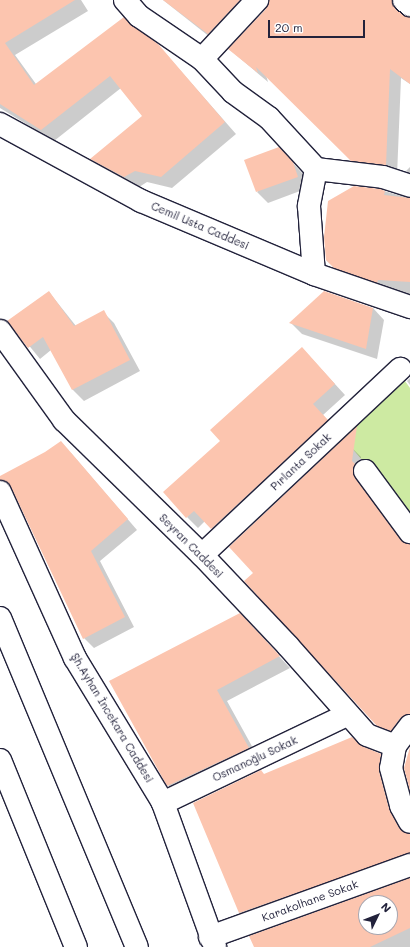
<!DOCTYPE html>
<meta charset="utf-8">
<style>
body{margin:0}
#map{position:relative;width:410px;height:947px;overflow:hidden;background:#fff;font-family:Mali,sans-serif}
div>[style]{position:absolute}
.green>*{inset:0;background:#cdeaa2}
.shadow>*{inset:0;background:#0003}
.building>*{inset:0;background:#fcc5af}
.roads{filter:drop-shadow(1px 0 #22223b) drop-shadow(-1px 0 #22223b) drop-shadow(0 1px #22223b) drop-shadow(0 -1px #22223b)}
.minor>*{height:22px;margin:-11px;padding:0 11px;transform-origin:11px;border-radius:11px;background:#fff}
span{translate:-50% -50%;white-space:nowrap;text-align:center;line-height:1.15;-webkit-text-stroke:3px #fff;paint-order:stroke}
.street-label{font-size:11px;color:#22223b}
.north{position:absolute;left:358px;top:895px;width:40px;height:40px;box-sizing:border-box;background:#fff;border:1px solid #a7a7b1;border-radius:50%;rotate:47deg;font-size:11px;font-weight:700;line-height:16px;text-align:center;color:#22223b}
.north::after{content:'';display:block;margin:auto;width:14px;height:18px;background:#22223b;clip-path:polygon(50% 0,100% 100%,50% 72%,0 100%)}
.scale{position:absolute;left:268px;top:20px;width:97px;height:18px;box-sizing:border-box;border:2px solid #22223b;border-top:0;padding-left:5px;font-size:12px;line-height:14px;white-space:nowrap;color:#22223b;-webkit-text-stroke:3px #fff;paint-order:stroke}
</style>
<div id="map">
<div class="green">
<i style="clip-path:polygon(405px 381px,410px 388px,410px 516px,339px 433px)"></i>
</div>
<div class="shadow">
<i style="clip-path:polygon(0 0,81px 0,88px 11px,15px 55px,36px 84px,158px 45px,236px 134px,172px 188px,147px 182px,136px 189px,103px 170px,92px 159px,143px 116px,121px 88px,54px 141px,0 108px)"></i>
<i style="clip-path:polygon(163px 0,263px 0,220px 45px)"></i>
<i style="clip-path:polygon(269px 0,410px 0,403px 9px,405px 17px,410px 18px,410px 84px,401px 78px,397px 176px,364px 172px,266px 75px,268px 82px,229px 49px,267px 9px)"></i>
<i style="clip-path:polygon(290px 160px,303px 174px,308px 188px,268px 203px,257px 192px)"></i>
<i style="clip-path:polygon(410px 167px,410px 175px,406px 171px)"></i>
<i style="clip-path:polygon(380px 190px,410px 198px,410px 295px,392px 294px,341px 274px,326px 260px)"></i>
<i style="clip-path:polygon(49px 292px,76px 326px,103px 312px,114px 323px,140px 371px,84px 401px,73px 390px,51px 350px,40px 359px,9px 321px)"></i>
<i style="clip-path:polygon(373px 308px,384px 320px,377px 359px,302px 334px,291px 323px)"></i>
<i style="clip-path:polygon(302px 348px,345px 395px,323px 415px,338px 432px,223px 539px,205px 521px,198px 528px,187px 517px,221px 441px)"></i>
<i style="clip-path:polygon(410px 378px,410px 385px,407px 381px)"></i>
<i style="clip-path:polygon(344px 440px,361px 457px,359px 468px,367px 492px,406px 545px,410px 545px,410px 733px,391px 737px,255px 573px)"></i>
<i style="clip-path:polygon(71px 453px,137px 530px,100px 561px,134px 627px,94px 648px,84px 638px,14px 491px,0 478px)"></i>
<i style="clip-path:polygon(251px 626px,290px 668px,227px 701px,259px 759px,179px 796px,168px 785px,110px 681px)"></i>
<i style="clip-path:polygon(362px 747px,380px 755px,392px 767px,391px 784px,407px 834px,410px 835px,410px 868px,252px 925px,240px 913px,194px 803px,265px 775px)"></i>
<i style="clip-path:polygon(evenodd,410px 879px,410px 947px,255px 947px,410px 879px,366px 903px,390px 903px,390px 927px,366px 927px,366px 903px)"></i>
</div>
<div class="building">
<i style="clip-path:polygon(0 0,75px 0,5px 43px,34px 85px,124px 17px,159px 45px,225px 122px,161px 177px,135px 171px,124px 177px,90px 159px,142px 116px,110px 76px,41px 130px,0 104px)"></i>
<i style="clip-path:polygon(163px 0,240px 0,208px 34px)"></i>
<i style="clip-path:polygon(269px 0,392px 0,396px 10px,410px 17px,410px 84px,390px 69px,386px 165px,351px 161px,256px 67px,258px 73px,228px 49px,266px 9px)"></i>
<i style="clip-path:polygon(279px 147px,293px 162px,298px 177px,256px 192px,244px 160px)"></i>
<i style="clip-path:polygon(354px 186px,380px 189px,385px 191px,384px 195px,410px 198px,410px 282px,378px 280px,377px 283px,334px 268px,326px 260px,324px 237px,328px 201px)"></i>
<i style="clip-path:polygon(49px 291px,74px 326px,104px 310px,130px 360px,72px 390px,43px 337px,28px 348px,7px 321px)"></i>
<i style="clip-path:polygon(324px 291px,373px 308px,366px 349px,289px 323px)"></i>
<i style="clip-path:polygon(302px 347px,335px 384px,313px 404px,328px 420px,211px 529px,194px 511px,186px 518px,163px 492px,220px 441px,210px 430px)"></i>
<i style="clip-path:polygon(357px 426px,352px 461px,355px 464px,353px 472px,355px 478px,400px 539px,410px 544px,410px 714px,400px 718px,391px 731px,377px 726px,244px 581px,253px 573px,229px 547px)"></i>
<i style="clip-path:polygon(61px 441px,128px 519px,91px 551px,125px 617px,83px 639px,11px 487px,7px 482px,0 480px,0 476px,45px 452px)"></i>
<i style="clip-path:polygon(240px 613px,280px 656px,217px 690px,249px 748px,167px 786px,109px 681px)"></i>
<i style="clip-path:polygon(352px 737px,362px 746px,381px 754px,379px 771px,389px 809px,399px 828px,410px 834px,410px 853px,239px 913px,193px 803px,261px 770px,264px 774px)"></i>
<i style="clip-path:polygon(410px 747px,410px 791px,404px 768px)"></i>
<i style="clip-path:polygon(evenodd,410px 878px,410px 928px,370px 947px,254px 947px,249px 936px,410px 878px,366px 903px,390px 903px,390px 927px,366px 927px,366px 903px)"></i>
</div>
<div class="roads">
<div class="minor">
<i style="left:125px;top:0;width:21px;rotate:49deg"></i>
<i style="left:139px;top:16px;width:76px;rotate:34.3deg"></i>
<i style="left:202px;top:59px;width:45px;rotate:46.8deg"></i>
<i style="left:233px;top:92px;width:44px;rotate:35.8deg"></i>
<i style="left:269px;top:118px;width:69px;rotate:47.3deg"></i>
<i style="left:316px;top:169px;width:38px;rotate:101deg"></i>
<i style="left:309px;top:206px;width:68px;rotate:85.8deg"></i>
<i style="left:404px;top:0;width:8px;rotate:40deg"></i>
<i style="left:202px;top:59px;width:81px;rotate:-47deg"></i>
<i style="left:0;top:124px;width:161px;rotate:28.6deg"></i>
<i style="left:141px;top:201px;width:188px;rotate:22.9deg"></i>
<i style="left:314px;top:274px;width:102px;rotate:19deg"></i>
<i style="left:316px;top:169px;width:67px;rotate:6.8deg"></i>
<i style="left:383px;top:177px;width:28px;rotate:18deg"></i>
<i style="left:0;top:331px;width:110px;rotate:54.3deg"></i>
<i style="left:64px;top:420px;width:193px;rotate:44.4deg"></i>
<i style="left:202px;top:555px;width:125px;rotate:46.6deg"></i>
<i style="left:288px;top:646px;width:119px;rotate:48.4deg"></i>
<i style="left:367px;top:735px;width:30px;rotate:21deg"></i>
<i style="left:365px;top:471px;width:76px;rotate:53.6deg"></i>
<i style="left:0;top:492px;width:182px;rotate:65.7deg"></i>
<i style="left:75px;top:658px;width:170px;rotate:58.7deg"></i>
<i style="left:163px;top:803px;width:153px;rotate:70.1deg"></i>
<i style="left:202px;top:555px;width:272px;rotate:-43.2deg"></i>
<i style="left:0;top:618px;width:356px;rotate:67.4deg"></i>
<i style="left:410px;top:726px;width:25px;rotate:127deg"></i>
<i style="left:395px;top:746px;width:22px;rotate:100deg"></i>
<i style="left:391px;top:768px;width:39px;rotate:75deg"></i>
<i style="left:401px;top:806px;width:18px;rotate:61deg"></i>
<i style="left:0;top:760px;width:202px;rotate:67.9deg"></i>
<i style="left:163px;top:803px;width:204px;rotate:-25.6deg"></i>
<i style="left:210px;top:937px;width:213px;rotate:-19.8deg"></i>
</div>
</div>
<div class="street-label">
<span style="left:200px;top:226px;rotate:23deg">Cemil Usta Caddesi</span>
<span style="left:301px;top:462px;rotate:-43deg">Pırlanta Sokak</span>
<span style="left:191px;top:546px;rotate:45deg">Seyran Caddesi</span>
<span style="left:112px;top:718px;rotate:59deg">Şh.Ayhan İncekara Caddesi</span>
<span style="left:255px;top:759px;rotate:-25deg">Osmanoğlu Sokak</span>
<span style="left:310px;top:901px;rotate:-20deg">Karakolhane Sokak</span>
</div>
<div class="north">N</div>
<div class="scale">20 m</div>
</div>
